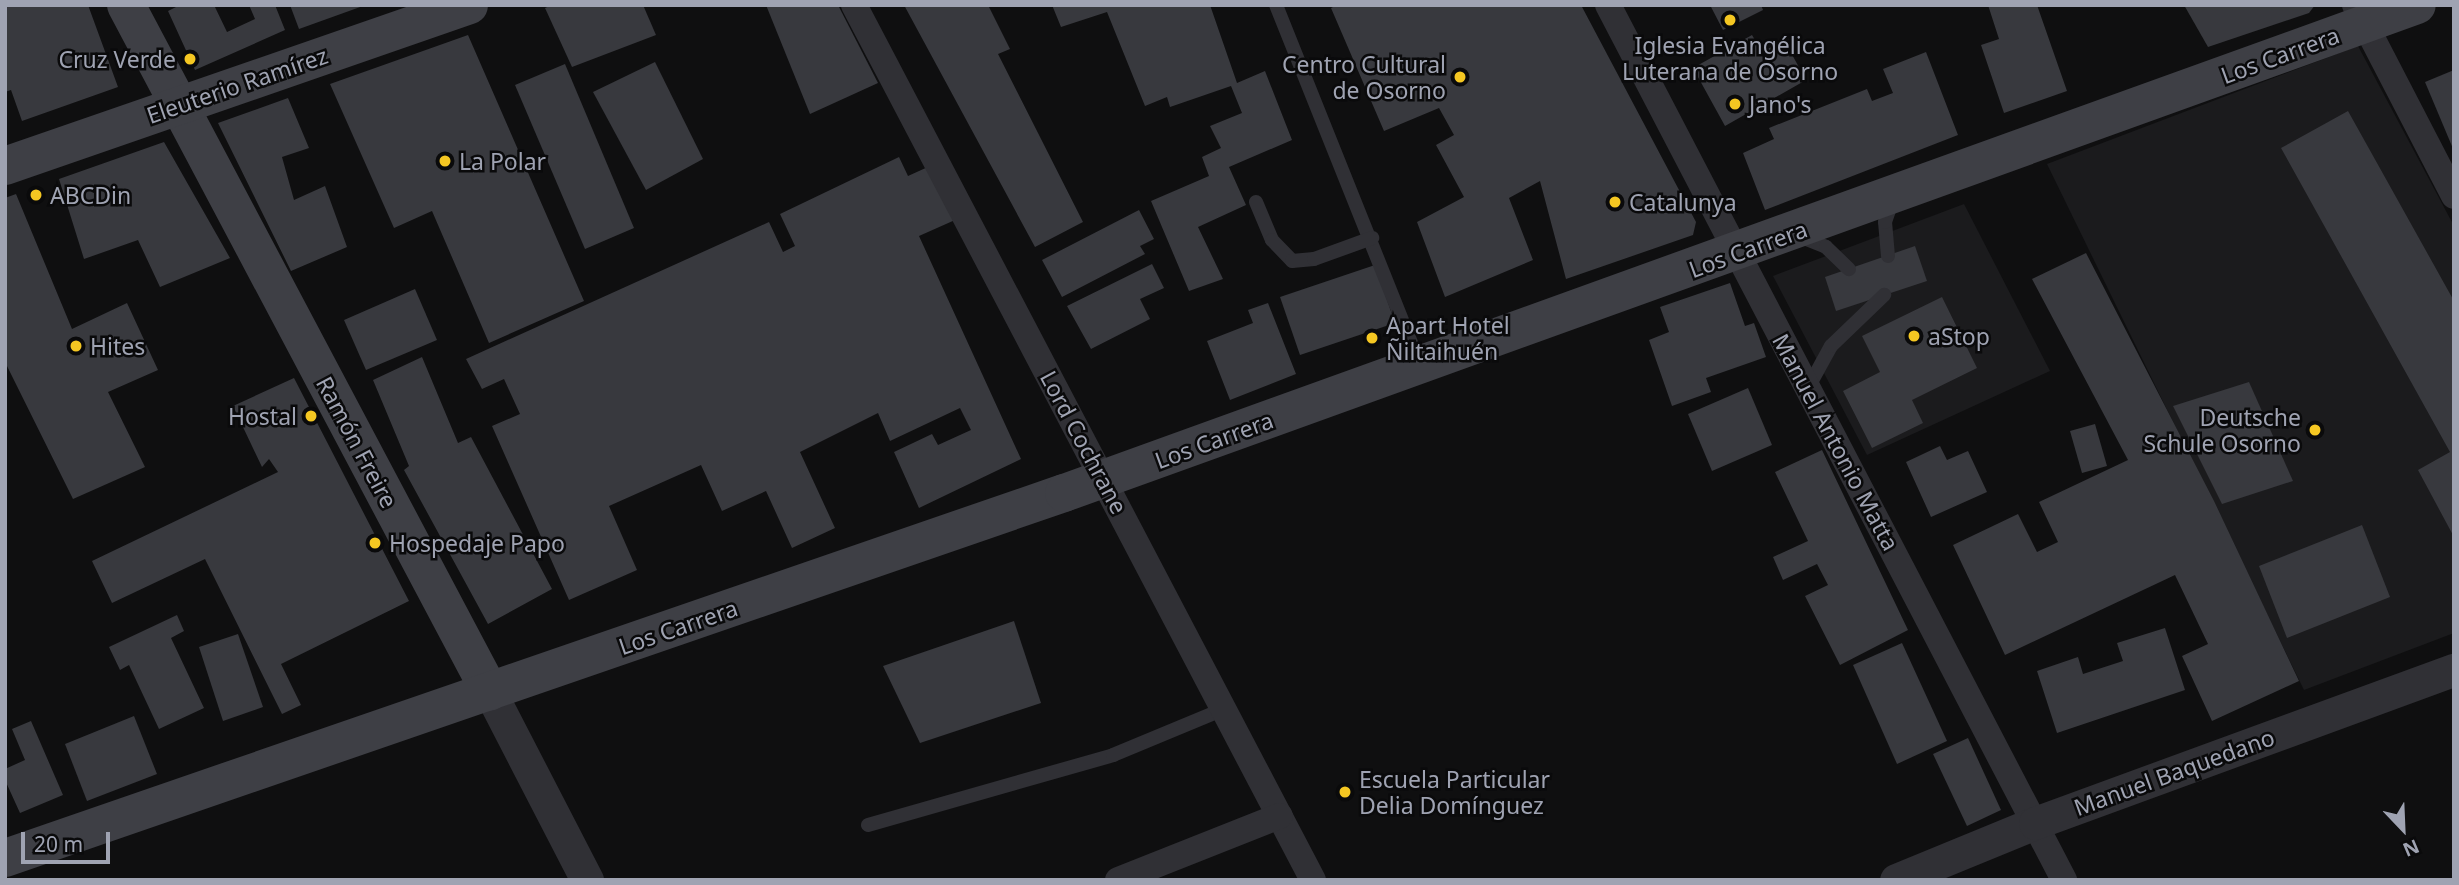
<!DOCTYPE html>
<meta charset="utf-8">
<style>
body{margin:0}
#map{position:relative;width:2459px;height:885px;overflow:hidden;background:#0f0f10;font-family:"Noto Sans",sans-serif}
div>[style]{position:absolute}
.built>*{inset:0;background:#1b1b1d}
.building>*{inset:0;background:#38393e}
.service>*{height:14px;margin:-7px;padding:0 7px;transform-origin:7px;border-radius:7px;background:#303035}
.minor>*{height:26px;margin:-13px;padding:0 13px;transform-origin:13px;border-radius:13px;background:#303035}
.tertiary>*{height:33px;margin:-16.5px;padding:0 16.5px;transform-origin:16.5px;border-radius:16.5px;background:#303035}
.secondary>*{height:38px;margin:-19px;padding:0 19px;transform-origin:19px;border-radius:19px;background:#3e3f45}
.dots>*{width:19px;height:19px;translate:-50% -50%;box-sizing:border-box;border:4px solid #0a0a0b;border-radius:50%}
span{translate:-50% -50%;white-space:nowrap;text-align:center;line-height:1.15;-webkit-text-stroke:5px #0a0a0b;paint-order:stroke}
.poi-label{font-size:23px;color:#9fa3b2}
.right{translate:-100% -50%;text-align:right}
.left{translate:0 -50%;text-align:left}
.street-label{font-size:23px;color:#9fa3b2}
.frame{position:absolute;inset:0;border:7px solid #9fa3b2;pointer-events:none}
.north{position:absolute;left:2368px;top:794px;width:70px;height:70px;-webkit-text-stroke:5px #0a0a0b;paint-order:stroke;rotate:157deg;font-size:19px;font-weight:700;line-height:28px;text-align:center;color:#9fa3b2}
.north::after{content:'';display:block;margin:auto;width:24px;height:32px;background:#9fa3b2;clip-path:polygon(50% 0,100% 100%,50% 72%,0 100%)}
.scale{position:absolute;left:21px;top:832px;width:89px;height:32px;box-sizing:border-box;border:4px solid #9fa3b2;border-top:0;padding-left:9px;font-size:21px;line-height:24px;white-space:nowrap;color:#9fa3b2;-webkit-text-stroke:5px #0a0a0b;paint-order:stroke}
</style>
<div id="map">
<div class="built">
<i style="clip-path:polygon(2358px 46px,2454px 226px,2454px 633px,2304px 690px,2047px 164px)"></i>
<i style="clip-path:polygon(1964px 204px,2050px 371px,1867px 455px,1773px 276px)"></i>
</div>
<div class="building">
<i style="clip-path:polygon(5px 5px,88px 5px,118px 87px,22px 121px,11px 90px,5px 92px)"></i>
<i style="clip-path:polygon(180px 5px,214px 5px,227px 32px,255px 19px,249px 5px,275px 5px,285px 30px,195px 70px,168px 11px)"></i>
<i style="clip-path:polygon(290px 5px,363px 5px,363px 6px,299px 29px)"></i>
<i style="clip-path:polygon(552px 5px,643px 5px,656px 35px,572px 67px,545px 8px)"></i>
<i style="clip-path:polygon(766px 5px,838px 5px,878px 83px,810px 114px)"></i>
<i style="clip-path:polygon(904px 5px,988px 5px,1010px 49px,998px 54px,1083px 222px,1035px 247px)"></i>
<i style="clip-path:polygon(1052px 5px,1210px 5px,1237px 83px,1265px 71px,1292px 140px,1229px 167px,1246px 205px,1198px 227px,1223px 279px,1189px 291px,1151px 201px,1209px 176px,1202px 157px,1221px 148px,1210px 126px,1242px 113px,1231px 86px,1170px 107px,1167px 97px,1145px 106px,1107px 12px,1061px 27px)"></i>
<i style="clip-path:polygon(1337px 5px,1581px 5px,1696px 222px,1693px 235px,1566px 279px,1540px 181px,1509px 198px,1533px 260px,1445px 297px,1417px 222px,1464px 197px,1436px 145px,1454px 135px,1439px 108px,1384px 131px,1331px 8px)"></i>
<i style="clip-path:polygon(1710px 5px,1761px 5px,1763px 10px,1723px 30px)"></i>
<i style="clip-path:polygon(1988px 5px,2037px 5px,2067px 91px,2004px 113px,1981px 45px,1999px 39px)"></i>
<i style="clip-path:polygon(2184px 5px,2315px 5px,2309px 13px,2208px 47px)"></i>
<i style="clip-path:polygon(468px 35px,584px 301px,489px 343px,432px 211px,394px 228px,330px 84px)"></i>
<i style="clip-path:polygon(1752px 35px,1762px 52px,1784px 40px,1806px 80px,1725px 126px,1693px 68px)"></i>
<i style="clip-path:polygon(1926px 52px,1958px 135px,1765px 210px,1743px 153px,1774px 139px,1769px 128px,1867px 89px,1872px 101px,1893px 93px,1883px 69px)"></i>
<i style="clip-path:polygon(655px 62px,703px 159px,646px 190px,593px 92px)"></i>
<i style="clip-path:polygon(565px 64px,634px 228px,585px 249px,515px 85px)"></i>
<i style="clip-path:polygon(2454px 70px,2454px 151px,2425px 82px)"></i>
<i style="clip-path:polygon(288px 98px,309px 148px,282px 157px,294px 200px,325px 186px,347px 247px,291px 271px,218px 123px)"></i>
<i style="clip-path:polygon(2348px 111px,2454px 301px,2454px 537px,2418px 470px,2450px 452px,2281px 148px)"></i>
<i style="clip-path:polygon(164px 142px,230px 258px,160px 287px,138px 240px,84px 259px,59px 179px)"></i>
<i style="clip-path:polygon(899px 157px,908px 176px,930px 166px,955px 220px,919px 236px,1021px 459px,919px 508px,894px 452px,932px 434px,938px 445px,971px 430px,960px 408px,890px 441px,878px 413px,800px 452px,835px 528px,792px 548px,766px 491px,722px 511px,701px 465px,609px 506px,637px 570px,569px 600px,492px 426px,520px 414px,504px 379px,482px 389px,466px 359px,769px 222px,783px 252px,795px 246px,780px 214px)"></i>
<i style="clip-path:polygon(16px 194px,72px 329px,127px 303px,158px 370px,108px 392px,145px 467px,73px 499px,5px 362px,5px 198px)"></i>
<i style="clip-path:polygon(1139px 210px,1154px 239px,1140px 246px,1145px 254px,1062px 297px,1042px 260px)"></i>
<i style="clip-path:polygon(1915px 246px,1927px 281px,1836px 311px,1825px 277px)"></i>
<i style="clip-path:polygon(2086px 253px,2214px 501px,2299px 681px,2212px 721px,2182px 656px,2208px 644px,2175px 575px,2005px 655px,1953px 545px,2018px 514px,2037px 552px,2058px 542px,2039px 502px,2128px 460px,2032px 279px)"></i>
<i style="clip-path:polygon(1152px 264px,1164px 288px,1140px 299px,1150px 319px,1091px 349px,1067px 306px)"></i>
<i style="clip-path:polygon(1375px 265px,1395px 323px,1300px 355px,1280px 297px)"></i>
<i style="clip-path:polygon(1730px 283px,1745px 326px,1754px 323px,1766px 357px,1706px 378px,1711px 392px,1672px 406px,1649px 340px,1669px 332px,1660px 307px)"></i>
<i style="clip-path:polygon(415px 289px,437px 340px,366px 370px,344px 320px)"></i>
<i style="clip-path:polygon(1942px 297px,1977px 368px,1912px 400px,1923px 423px,1872px 448px,1843px 391px,1880px 372px,1862px 336px)"></i>
<i style="clip-path:polygon(1268px 303px,1296px 374px,1230px 400px,1207px 341px,1253px 323px,1248px 310px)"></i>
<i style="clip-path:polygon(422px 357px,458px 443px,471px 437px,552px 589px,488px 624px,404px 470px,409px 466px,373px 380px)"></i>
<i style="clip-path:polygon(294px 378px,409px 601px,281px 664px,301px 705px,282px 714px,205px 559px,112px 603px,92px 561px,278px 472px,269px 459px,262px 467px,233px 406px)"></i>
<i style="clip-path:polygon(2249px 382px,2293px 481px,2222px 504px,2173px 406px)"></i>
<i style="clip-path:polygon(1748px 388px,1772px 445px,1712px 471px,1688px 414px)"></i>
<i style="clip-path:polygon(2095px 424px,2107px 466px,2082px 473px,2070px 431px)"></i>
<i style="clip-path:polygon(1940px 446px,1947px 460px,1968px 451px,1987px 492px,1931px 517px,1906px 462px)"></i>
<i style="clip-path:polygon(1822px 450px,1908px 630px,1840px 665px,1805px 596px,1828px 585px,1817px 564px,1783px 580px,1773px 557px,1808px 541px,1775px 472px)"></i>
<i style="clip-path:polygon(2362px 525px,2390px 597px,2287px 638px,2259px 566px)"></i>
<i style="clip-path:polygon(177px 615px,184px 631px,171px 638px,204px 708px,159px 729px,129px 665px,120px 670px,109px 647px)"></i>
<i style="clip-path:polygon(1014px 621px,1041px 703px,920px 743px,883px 666px)"></i>
<i style="clip-path:polygon(2165px 628px,2185px 690px,2057px 733px,2037px 671px,2078px 657px,2083px 674px,2123px 661px,2117px 643px)"></i>
<i style="clip-path:polygon(238px 634px,263px 707px,223px 721px,199px 647px)"></i>
<i style="clip-path:polygon(1902px 643px,1947px 741px,1897px 764px,1853px 665px)"></i>
<i style="clip-path:polygon(134px 716px,157px 774px,87px 801px,65px 744px)"></i>
<i style="clip-path:polygon(31px 721px,63px 795px,20px 813px,5px 780px,5px 769px,25px 760px,12px 729px)"></i>
<i style="clip-path:polygon(1968px 738px,2001px 810px,1967px 826px,1933px 754px)"></i>
</div>
<div class="service">
<i style="left:1276px;top:5px;width:388px;rotate:68.2deg"></i>
<i style="left:1256px;top:202px;width:41px;rotate:67.2deg"></i>
<i style="left:1272px;top:240px;width:29px;rotate:46deg"></i>
<i style="left:1292px;top:261px;width:22px;rotate:-5deg"></i>
<i style="left:1314px;top:259px;width:62px;rotate:-19.9deg"></i>
<i style="left:1799px;top:236px;width:29px;rotate:22deg"></i>
<i style="left:1826px;top:247px;width:32px;rotate:44deg"></i>
<i style="left:1888px;top:256px;width:34px;rotate:-95deg"></i>
<i style="left:1885px;top:222px;width:24px;rotate:-71deg"></i>
<i style="left:1808px;top:388px;width:48px;rotate:-61.3deg"></i>
<i style="left:1831px;top:346px;width:74px;rotate:-43.9deg"></i>
<i style="left:868px;top:825px;width:255px;rotate:-15.9deg"></i>
<i style="left:1113px;top:755px;width:120px;rotate:-22.5deg"></i>
</div>
<div class="minor">
<i style="left:854px;top:5px;width:988px;rotate:62.32deg"></i>
<i style="left:1608px;top:5px;width:987px;rotate:62.47deg"></i>
<i style="left:2355px;top:5px;width:215px;rotate:62.6deg"></i>
<i style="left:1118px;top:880px;width:174px;rotate:-21.6deg"></i>
</div>
<div class="tertiary">
<i style="left:490px;top:692px;width:212px;rotate:62.7deg"></i>
<i style="left:1896px;top:880px;width:150px;rotate:-22.3deg"></i>
<i style="left:2035px;top:823px;width:446px;rotate:-20.1deg"></i>
</div>
<div class="secondary">
<i style="left:126px;top:5px;width:777px;rotate:62.08deg"></i>
<i style="left:5px;top:166px;width:491px;rotate:-19.1deg"></i>
<i style="left:5px;top:858px;width:1120px;rotate:-19.02deg"></i>
<i style="left:1064px;top:493px;width:1438px;rotate:-19.83deg"></i>
</div>
<div class="dots">
<i style="left:1730px;top:20px;background:#f5c722"></i>
<i style="left:190px;top:59px;background:#f5c722"></i>
<i style="left:1460px;top:77px;background:#f5c722"></i>
<i style="left:1735px;top:104px;background:#f5c722"></i>
<i style="left:445px;top:161px;background:#f5c722"></i>
<i style="left:36px;top:195px;background:#f5c722"></i>
<i style="left:1615px;top:202px;background:#f5c722"></i>
<i style="left:1914px;top:336px;background:#f5c722"></i>
<i style="left:1372px;top:338px;background:#f5c722"></i>
<i style="left:76px;top:346px;background:#f5c722"></i>
<i style="left:311px;top:416px;background:#f5c722"></i>
<i style="left:2315px;top:430px;background:#f5c722"></i>
<i style="left:375px;top:543px;background:#f5c722"></i>
<i style="left:1345px;top:792px;background:#f5c722"></i>
</div>
<div class="poi-label">
<span style="left:1730px;top:58px">Iglesia Evangélica<br>Luterana de Osorno</span>
<span class="right" style="left:176px;top:59px">Cruz Verde</span>
<span class="right" style="left:1446px;top:77px">Centro Cultural<br>de Osorno</span>
<span class="left" style="left:1749px;top:104px">Jano's</span>
<span class="left" style="left:459px;top:161px">La Polar</span>
<span class="left" style="left:50px;top:195px">ABCDin</span>
<span class="left" style="left:1629px;top:202px">Catalunya</span>
<span class="left" style="left:1386px;top:338px">Apart Hotel<br>Ñiltaihuén</span>
<span class="left" style="left:1928px;top:336px">aStop</span>
<span class="left" style="left:90px;top:346px">Hites</span>
<span class="right" style="left:297px;top:416px">Hostal</span>
<span class="right" style="left:2301px;top:430px">Deutsche<br>Schule Osorno</span>
<span class="left" style="left:389px;top:543px">Hospedaje Papo</span>
<span class="left" style="left:1359px;top:792px">Escuela Particular<br>Delia Domínguez</span>
</div>
<div class="street-label">
<span style="left:2280px;top:55px;rotate:-20deg">Los Carrera</span>
<span style="left:237px;top:85px;rotate:-19deg">Eleuterio Ramírez</span>
<span style="left:1748px;top:249px;rotate:-20deg">Los Carrera</span>
<span style="left:1214px;top:440px;rotate:-20deg">Los Carrera</span>
<span style="left:357px;top:442px;rotate:62deg">Ramón Freire</span>
<span style="left:1084px;top:442px;rotate:62deg">Lord Cochrane</span>
<span style="left:1836px;top:442px;rotate:62deg">Manuel Antonio Matta</span>
<span style="left:678px;top:627px;rotate:-19deg">Los Carrera</span>
<span style="left:2174px;top:772px;rotate:-20deg">Manuel Baquedano</span>
</div>
<div class="frame"></div>
<div class="north">N</div>
<div class="scale">20 m</div>
</div>
